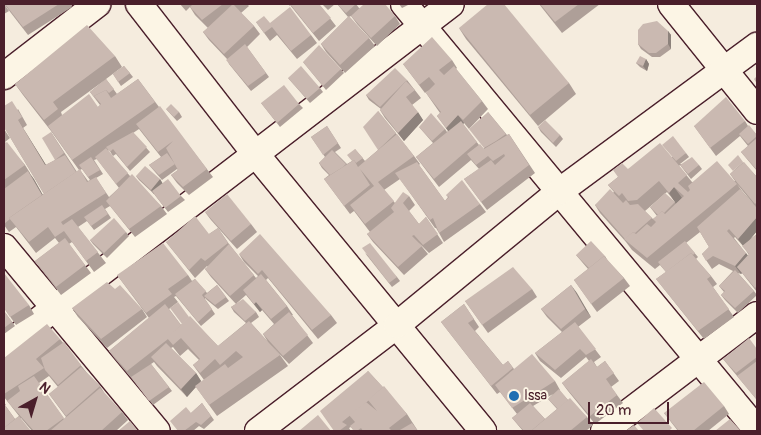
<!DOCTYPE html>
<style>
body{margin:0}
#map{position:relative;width:761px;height:435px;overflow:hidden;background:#f5ecde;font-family:Pangolin,sans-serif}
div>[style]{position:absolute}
.roads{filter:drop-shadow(1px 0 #4a1f2b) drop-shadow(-1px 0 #4a1f2b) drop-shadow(0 1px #4a1f2b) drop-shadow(0 -1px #4a1f2b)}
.minor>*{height:26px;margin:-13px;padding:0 13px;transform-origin:13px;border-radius:13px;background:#fcf5e5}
.wall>*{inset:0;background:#ae9f98}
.shaded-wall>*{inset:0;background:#8d827c}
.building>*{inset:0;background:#cab9b1}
.dots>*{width:14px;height:14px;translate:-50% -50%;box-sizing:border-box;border:2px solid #fcf5e5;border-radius:50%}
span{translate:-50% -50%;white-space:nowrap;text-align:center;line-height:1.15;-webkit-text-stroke:4px #fcf5e5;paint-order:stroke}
.poi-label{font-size:14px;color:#4a1f2b}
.left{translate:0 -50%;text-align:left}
.frame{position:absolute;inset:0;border:5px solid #4a1f2b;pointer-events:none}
.north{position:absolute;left:10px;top:375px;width:50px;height:50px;-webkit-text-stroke:4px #fcf5e5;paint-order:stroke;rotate:39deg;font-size:14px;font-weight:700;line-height:20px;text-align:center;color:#4a1f2b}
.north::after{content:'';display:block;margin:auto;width:18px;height:22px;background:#4a1f2b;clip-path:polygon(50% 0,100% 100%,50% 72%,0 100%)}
.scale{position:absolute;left:588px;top:402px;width:81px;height:22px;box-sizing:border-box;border:2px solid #4a1f2b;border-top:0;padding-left:6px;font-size:15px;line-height:18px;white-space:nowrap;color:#4a1f2b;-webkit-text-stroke:4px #fcf5e5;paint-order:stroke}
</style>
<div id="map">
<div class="roads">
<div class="minor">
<i style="left:139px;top:4px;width:187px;rotate:52.2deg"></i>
<i style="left:254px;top:152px;width:361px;rotate:50.6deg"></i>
<i style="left:404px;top:4px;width:553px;rotate:50.35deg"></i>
<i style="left:671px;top:4px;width:137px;rotate:51.2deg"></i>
<i style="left:4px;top:76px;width:118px;rotate:-37.7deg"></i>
<i style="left:4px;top:247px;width:239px;rotate:50.3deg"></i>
<i style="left:4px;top:347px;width:563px;rotate:-37.5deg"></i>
<i style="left:258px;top:431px;width:175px;rotate:-37.3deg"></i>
<i style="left:397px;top:325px;width:211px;rotate:-39.4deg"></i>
<i style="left:560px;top:191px;width:245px;rotate:-36.4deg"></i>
<i style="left:604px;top:431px;width:192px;rotate:-37.2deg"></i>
</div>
</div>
<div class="wall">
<i style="clip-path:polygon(4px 4px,9px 11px,4px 14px)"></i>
<i style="clip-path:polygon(4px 4px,70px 4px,72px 7px,28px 35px)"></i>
<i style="clip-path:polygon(180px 4px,247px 4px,249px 6px,241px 13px,254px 26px,260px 34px,247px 47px,269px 77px,251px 91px,229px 64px,227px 59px,209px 40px,203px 32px,208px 28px,195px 15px,190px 7px,186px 11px)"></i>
<i style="clip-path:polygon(288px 4px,319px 4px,336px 26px,319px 41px,290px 5px,290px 6px)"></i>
<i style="clip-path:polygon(322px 4px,335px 4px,328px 10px)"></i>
<i style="clip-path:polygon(337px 4px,356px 4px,359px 8px,395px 16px,400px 24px,377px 46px,357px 24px,351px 16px,349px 17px,369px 38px,375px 46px,345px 73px,326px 52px,321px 44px,348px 17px)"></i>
<i style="clip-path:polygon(399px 4px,410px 4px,402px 8px)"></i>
<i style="clip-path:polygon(539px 4px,600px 4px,562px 33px)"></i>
<i style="clip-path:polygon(256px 22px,270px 23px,311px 35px,317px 43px,297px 59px,277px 35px,270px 41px)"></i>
<i style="clip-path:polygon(459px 28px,569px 83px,576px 94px,538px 126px,466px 39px)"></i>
<i style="clip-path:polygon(668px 31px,671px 35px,671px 49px,660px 57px,652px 57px,641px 49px,638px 44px)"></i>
<i style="clip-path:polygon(evenodd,115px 56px,122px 67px,106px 79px,117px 94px,138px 79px,159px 107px,213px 177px,189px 195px,177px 183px,171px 175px,178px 170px,177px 169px,162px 180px,149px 165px,161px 157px,139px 129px,133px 133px,150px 152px,130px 171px,116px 154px,113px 156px,109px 150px,108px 151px,130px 176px,161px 206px,167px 214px,135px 237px,110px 206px,105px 209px,111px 218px,94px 230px,87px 221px,78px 227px,106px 263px,94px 272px,72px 242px,69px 244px,91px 273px,61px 295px,35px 261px,59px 243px,55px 238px,36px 253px,16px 227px,9px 232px,4px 225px,4px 129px,10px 138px,5px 142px,25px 165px,30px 173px,30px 174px,42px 195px,44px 194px,4px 127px,18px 109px,27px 125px,23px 128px,46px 165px,55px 160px,51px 132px,77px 172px,79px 170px,51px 131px,23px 95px,15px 84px,115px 56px,105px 80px,90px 92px,100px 105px,98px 107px,62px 115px,61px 112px,105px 80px,115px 56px,97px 159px,119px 188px,109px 197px,96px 178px,103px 174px,94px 160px,97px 159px,115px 56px,82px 169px,90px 180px,88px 181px,80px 170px,82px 169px)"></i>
<i style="clip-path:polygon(646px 59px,649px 64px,647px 71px,640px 67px,636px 63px)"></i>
<i style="clip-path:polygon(452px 60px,457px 68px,456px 69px,482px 101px,488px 109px,469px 129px,464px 123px,463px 124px,479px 145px,484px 149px,488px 112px,507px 135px,509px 134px,535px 173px,487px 210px,464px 179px,479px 169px,471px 160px,439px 187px,416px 157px,433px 143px,419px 127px,445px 129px,447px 132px,448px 131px,437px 116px,440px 113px,426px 93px,429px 90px,425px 93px,403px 64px)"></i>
<i style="clip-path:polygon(303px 62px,341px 69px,344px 73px,326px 90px)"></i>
<i style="clip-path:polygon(124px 66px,133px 77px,121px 86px,113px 74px)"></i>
<i style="clip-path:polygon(288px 78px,320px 88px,323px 92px,310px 103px)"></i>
<i style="clip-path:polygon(407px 80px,421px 98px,412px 105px,423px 120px,404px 141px,385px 118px,380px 110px,381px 109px,369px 100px,366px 95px)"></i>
<i style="clip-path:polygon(261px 103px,299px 104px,303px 108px,280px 127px)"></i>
<i style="clip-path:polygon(166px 109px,179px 112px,182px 117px,177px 121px)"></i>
<i style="clip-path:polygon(378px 111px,414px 156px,420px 164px,419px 165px,445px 201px,448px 197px,446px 195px,480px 204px,486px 212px,444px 242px,439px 233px,436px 228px,435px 228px,400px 179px,384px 190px,395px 203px,409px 196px,415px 205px,409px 211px,419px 224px,426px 217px,443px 243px,429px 253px,419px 243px,428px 254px,404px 275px,373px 242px,367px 234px,370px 232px,354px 211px,350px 214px,324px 179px,329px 175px,322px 168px,319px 163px,325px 157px,311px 137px,327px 126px,341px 148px,335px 152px,347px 164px,352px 161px,355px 149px,365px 161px,378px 150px)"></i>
<i style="clip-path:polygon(745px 121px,748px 126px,757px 135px,757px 171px,741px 152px,748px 146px,740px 136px,716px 156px,694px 126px)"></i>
<i style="clip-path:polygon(538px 127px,560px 135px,563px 139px,556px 147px,541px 132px)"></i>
<i style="clip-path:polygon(evenodd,686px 153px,689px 157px,680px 164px,699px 165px,702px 169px,691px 179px,680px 165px,679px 166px,692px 182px,735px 181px,730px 174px,743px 162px,757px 177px,757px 231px,749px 240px,757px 234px,757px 292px,742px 273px,741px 274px,738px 273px,754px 291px,757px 295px,738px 313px,725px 300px,721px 295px,724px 292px,719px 286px,733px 271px,719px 264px,712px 269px,702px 254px,709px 247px,700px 232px,686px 243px,698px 257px,696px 259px,711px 276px,717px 284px,713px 287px,734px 317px,704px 339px,656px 279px,666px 272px,660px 265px,655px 269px,632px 250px,626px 242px,600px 213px,595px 205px,614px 192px,608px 185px,628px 169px,686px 153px,737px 184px,756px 207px,742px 191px,737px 184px,686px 153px,667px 192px,676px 203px,675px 202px,650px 207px,657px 216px,653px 219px,656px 222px,645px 211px,667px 192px,686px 153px,735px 237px,743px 246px,749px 255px,748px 256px,734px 238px,735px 237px)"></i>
<i style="clip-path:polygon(136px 176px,160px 179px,162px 183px,181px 196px,185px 200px,168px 212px,154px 194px,139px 180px)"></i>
<i style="clip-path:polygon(205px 212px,251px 224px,257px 232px,237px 249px,211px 220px)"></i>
<i style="clip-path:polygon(evenodd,218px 228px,229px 244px,256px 278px,258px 276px,244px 262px,239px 254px,331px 315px,337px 323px,318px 339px,268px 278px,266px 280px,287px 306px,293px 315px,292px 315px,313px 343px,289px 364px,270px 344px,280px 355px,288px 366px,217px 416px,196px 387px,187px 397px,157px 366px,154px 362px,151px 364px,172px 391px,153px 405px,132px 379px,115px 359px,109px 351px,149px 318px,117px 275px,188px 275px,192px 281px,195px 279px,207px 293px,217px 285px,229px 301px,218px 309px,207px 300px,205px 298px,205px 299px,215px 314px,201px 326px,176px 296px,174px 297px,178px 302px,169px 309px,181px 325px,189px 317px,218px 346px,246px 323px,234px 312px,231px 307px,236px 304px,211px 277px,205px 269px,208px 267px,207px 266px,195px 278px,166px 242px,209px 234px,218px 228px,246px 295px,260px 312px,262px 310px,274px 324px,263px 334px,268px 342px,251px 323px,259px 317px,256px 312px,237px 303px,246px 295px,218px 228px,173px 347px,180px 356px,188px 349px,199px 360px,193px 365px,204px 380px,200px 383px,201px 381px,196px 373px,171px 348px,173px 347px)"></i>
<i style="clip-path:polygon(126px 232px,129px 236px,107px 258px,93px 244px,90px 240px)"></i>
<i style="clip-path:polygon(365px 253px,397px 277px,400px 281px,392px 287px)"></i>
<i style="clip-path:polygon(576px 255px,605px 256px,608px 261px,624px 278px,630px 286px,597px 312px,574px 280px,588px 269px)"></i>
<i style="clip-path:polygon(571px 285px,591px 317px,578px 327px,601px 357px,594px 362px,597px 367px,605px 361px,619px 381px,611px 387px,623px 403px,595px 424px,568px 391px,562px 383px,589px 361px,586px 357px,561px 378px,540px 361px,535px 353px,562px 332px,547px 317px,541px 309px)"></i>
<i style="clip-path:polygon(532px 289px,537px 297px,488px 333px,465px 301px)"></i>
<i style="clip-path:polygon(evenodd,464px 304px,479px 327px,475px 331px,503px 365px,508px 361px,514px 369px,555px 381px,560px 390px,559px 390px,568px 400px,587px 417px,593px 425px,586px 431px,523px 431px,512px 418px,517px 414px,500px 392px,497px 394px,441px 322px,464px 304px,553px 394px,548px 399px,557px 409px,545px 419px,533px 406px,553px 394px)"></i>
<i style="clip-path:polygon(29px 305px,34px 314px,16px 325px,4px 308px)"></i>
<i style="clip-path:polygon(72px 308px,142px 309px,147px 317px,107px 348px,78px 317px)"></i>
<i style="clip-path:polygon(4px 311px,15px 326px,4px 334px)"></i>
<i style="clip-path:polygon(evenodd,60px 339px,87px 373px,100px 386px,105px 394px,122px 412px,128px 420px,116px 431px,32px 431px,21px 418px,4px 431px,4px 402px,6px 405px,5px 405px,15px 419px,19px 416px,4px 397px,4px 358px,60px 339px,49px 376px,58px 387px,49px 394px,66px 417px,64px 419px,39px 383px,49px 376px)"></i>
<i style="clip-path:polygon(757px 349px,757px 400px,723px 359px)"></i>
<i style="clip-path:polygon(368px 371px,407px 414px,418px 431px,354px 431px,351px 427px,349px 428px,351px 431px,334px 431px)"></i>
<i style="clip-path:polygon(202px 403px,214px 420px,204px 429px,199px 426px,193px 431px,177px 431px,191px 413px)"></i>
<i style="clip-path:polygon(724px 406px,729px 414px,708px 431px,678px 431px,664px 413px)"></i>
</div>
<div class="shaded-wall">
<i style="clip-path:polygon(668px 31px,671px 35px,671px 49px,668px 44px)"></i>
<i style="clip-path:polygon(646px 59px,649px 64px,647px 71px,643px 66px)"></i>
<i style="clip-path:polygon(418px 112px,423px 120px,404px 141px,398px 133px)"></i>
<i style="clip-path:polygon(458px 115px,464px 123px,452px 136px,446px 128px)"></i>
<i style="clip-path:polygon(18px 120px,23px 128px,51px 173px,45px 165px)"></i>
<i style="clip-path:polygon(28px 171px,34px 179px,48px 204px,42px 196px)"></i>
<i style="clip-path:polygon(160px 179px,163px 184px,154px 194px,151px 190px)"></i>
<i style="clip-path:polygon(674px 187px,682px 198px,676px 204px,669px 193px)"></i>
<i style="clip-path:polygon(757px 217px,757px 231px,744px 247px,738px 239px)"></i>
<i style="clip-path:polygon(746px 253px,752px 261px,737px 267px,742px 273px,741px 274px,735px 266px)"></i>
<i style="clip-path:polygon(571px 285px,577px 293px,591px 317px,585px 309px)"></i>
<i style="clip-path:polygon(256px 302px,262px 310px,260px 312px,254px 304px)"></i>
<i style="clip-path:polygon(196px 373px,201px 381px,187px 397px,181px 389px)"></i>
</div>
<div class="building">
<i style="clip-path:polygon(5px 4px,59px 4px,23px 27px)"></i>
<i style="clip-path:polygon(193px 4px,223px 4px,202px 20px,190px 7px)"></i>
<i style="clip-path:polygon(233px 4px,254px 26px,224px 54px,203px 32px)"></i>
<i style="clip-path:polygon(290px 4px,319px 4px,331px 18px,313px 33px)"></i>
<i style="clip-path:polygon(337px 4px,356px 4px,346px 13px)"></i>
<i style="clip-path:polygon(364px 4px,385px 4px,395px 16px,371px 38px,351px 16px)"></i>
<i style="clip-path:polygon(488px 4px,504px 4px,569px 83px,530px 115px,459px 28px)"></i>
<i style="clip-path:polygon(540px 4px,579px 4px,555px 22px)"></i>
<i style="clip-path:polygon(290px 7px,311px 35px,291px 51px,272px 27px,264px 33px,256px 22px,264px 16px,270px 23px)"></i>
<i style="clip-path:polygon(349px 16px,369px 38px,340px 65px,321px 44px)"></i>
<i style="clip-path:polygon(657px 21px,668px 31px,668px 44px,656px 53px,649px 53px,638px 44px,638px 30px,643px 24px)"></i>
<i style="clip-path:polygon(87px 25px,115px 56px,53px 102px,58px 109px,44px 120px,15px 84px)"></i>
<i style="clip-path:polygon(432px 37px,452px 60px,439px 70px,444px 75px,454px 66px,482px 101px,463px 120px,458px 115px,446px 128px,437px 116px,441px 112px,426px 93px,435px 84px,429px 77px,419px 85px,403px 64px)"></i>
<i style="clip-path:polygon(245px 44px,266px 73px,248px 86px,226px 60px)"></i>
<i style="clip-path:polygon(319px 45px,341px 69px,323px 86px,303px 62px)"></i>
<i style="clip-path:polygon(640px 56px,646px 59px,643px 66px,636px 63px)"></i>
<i style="clip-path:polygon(124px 66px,130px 73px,118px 82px,113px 74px)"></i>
<i style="clip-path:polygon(301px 66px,320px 88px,307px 99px,288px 78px)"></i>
<i style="clip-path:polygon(395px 68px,407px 80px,380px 107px,366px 95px)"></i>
<i style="clip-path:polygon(757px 76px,757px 84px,754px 79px)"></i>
<i style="clip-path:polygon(106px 79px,114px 89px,109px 93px,106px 90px,94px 96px,98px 102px,90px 92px)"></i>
<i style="clip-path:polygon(138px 79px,155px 102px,72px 160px,48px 126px,89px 94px,98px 107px,101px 104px,94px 96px,106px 90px,111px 98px)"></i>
<i style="clip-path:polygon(406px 81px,415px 90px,406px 97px,418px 112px,398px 133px,380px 110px)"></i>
<i style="clip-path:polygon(284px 85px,299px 104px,277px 123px,261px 103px)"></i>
<i style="clip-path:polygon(726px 97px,745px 121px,710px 148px,694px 126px)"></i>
<i style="clip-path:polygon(12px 101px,22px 117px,18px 120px,45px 165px,65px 155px,76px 172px,44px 194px,4px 127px,4px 106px)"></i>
<i style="clip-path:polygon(171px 104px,179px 112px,174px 117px,166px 109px)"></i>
<i style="clip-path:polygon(160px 106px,207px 169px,183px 187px,171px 175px,178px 170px,166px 148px,173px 141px,158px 152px,136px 124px)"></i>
<i style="clip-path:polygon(378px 111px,396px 133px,378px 150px,363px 127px)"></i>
<i style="clip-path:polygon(488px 112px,506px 134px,496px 141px,484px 148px,469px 129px)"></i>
<i style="clip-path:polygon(431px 113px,445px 129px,432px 141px,419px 127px)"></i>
<i style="clip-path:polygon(545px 120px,560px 135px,553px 143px,538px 127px)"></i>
<i style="clip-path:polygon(461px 121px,477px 142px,434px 179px,416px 157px)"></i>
<i style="clip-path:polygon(749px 125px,757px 135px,757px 136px,748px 144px,739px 134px)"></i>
<i style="clip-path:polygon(327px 126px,338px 143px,323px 155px,311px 137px)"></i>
<i style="clip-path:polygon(51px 132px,64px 153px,55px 160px,42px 138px)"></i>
<i style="clip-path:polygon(133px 132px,147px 147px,127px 167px,113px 149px,110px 152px,106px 147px)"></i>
<i style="clip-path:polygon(397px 134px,414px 156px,378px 182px,394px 201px,365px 224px,350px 205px,374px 186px,360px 169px,370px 185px,344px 206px,324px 179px,354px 160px,358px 167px)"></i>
<i style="clip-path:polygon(509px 134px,529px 165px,481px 202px,464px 179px,491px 160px,495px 165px,505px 156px,504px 154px,493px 161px,488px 156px,476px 165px,467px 154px,480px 144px,484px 149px)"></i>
<i style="clip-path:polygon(673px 136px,686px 153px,676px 161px,662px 145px)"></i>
<i style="clip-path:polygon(757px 138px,757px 170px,741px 152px)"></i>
<i style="clip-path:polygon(7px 142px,25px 165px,4px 180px,4px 144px)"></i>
<i style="clip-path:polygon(660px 143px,687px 175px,678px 183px,688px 192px,690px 190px,688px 186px,717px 161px,737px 184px,647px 258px,624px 239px,633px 232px,636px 234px,647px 224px,651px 227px,656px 222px,653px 219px,662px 211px,665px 214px,684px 196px,674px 187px,669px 193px,659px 181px,637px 200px,628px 201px,622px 193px,619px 196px,608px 185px,618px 177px,613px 170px,622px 163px,628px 169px)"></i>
<i style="clip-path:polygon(106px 148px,128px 173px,116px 184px,95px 157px)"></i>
<i style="clip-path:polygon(355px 149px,363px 158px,356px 163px,354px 160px,352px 161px,347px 155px)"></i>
<i style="clip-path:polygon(332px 150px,346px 164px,343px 167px,330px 175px,319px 163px)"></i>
<i style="clip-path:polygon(167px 153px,175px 164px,159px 175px,149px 165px)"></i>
<i style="clip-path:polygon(738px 155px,743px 162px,733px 171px,728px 165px)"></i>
<i style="clip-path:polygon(91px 157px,100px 170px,88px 177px,79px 165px)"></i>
<i style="clip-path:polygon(692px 157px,699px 165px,688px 174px,680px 165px)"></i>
<i style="clip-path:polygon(417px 162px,445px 201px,449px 197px,446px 195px,462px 180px,480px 204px,439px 233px,433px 218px,430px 220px,395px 173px)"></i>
<i style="clip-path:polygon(744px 162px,757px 177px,757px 202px,755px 204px,730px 174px)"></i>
<i style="clip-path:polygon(145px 166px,160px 179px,151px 190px,136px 176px)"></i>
<i style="clip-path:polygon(80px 169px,87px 182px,96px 177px,106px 193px,61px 222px,63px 225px,72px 219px,98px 252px,86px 261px,64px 231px,55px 237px,48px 227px,29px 242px,9px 218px)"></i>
<i style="clip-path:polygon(28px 171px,42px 195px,9px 218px,10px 219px,4px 224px,4px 189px)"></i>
<i style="clip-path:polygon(132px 174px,161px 206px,129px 229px,106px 201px)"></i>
<i style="clip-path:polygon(168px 179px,181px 196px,165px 208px,152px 191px)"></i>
<i style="clip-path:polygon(610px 189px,623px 203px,626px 200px,630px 205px,638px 204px,652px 218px,635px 233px,633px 232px,625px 239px,595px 205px)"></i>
<i style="clip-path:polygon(740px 189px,756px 207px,757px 206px,757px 217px,738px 239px,729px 229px,727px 231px,746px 253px,735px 266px,713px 256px,706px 261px,702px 254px,709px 247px,697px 227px)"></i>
<i style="clip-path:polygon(403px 192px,409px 196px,403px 203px,419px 224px,426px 217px,438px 234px,423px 245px,414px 235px,412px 236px,422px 246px,398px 267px,367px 234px,394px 212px,391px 208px)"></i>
<i style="clip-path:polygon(665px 193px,675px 202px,664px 213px,662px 211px,658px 215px,650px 207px)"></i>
<i style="clip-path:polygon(227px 194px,251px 224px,231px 241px,205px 212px)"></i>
<i style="clip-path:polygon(102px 205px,108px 214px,91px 226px,84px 217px)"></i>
<i style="clip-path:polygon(195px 216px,209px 234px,218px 228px,228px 243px,205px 261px,201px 258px,189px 270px,166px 242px)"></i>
<i style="clip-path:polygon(114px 218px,126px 232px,104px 253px,90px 240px)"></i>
<i style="clip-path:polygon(260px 234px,331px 315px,312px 330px,262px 270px,258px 274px,239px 254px)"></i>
<i style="clip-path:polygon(757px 234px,757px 286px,755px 288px,737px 267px,749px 254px,742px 246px)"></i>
<i style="clip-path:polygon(65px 238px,85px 265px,56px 287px,35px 261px)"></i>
<i style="clip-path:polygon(591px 241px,605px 256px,604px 257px,604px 256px,589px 268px,576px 255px)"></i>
<i style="clip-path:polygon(685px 241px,695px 253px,693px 255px,691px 253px,666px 272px,658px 262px)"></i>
<i style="clip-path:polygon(163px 243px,188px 275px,168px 289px,172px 294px,146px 313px,117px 275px)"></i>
<i style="clip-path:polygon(370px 243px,397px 277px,389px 283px,362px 248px)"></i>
<i style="clip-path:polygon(229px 244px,254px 275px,230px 296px,205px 269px)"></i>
<i style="clip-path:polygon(691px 253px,711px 276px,707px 279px,729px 309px,698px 331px,656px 279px)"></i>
<i style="clip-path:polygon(604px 256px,624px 278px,591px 304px,574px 280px)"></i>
<i style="clip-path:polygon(513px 267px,532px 289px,482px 325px,465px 301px)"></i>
<i style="clip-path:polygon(735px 270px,754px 291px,735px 308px,721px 295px,725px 291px,719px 286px)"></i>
<i style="clip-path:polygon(4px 273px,29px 305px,10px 317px,4px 308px)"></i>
<i style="clip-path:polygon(261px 274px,287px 306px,271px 319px,256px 302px,254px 304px,243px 290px)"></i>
<i style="clip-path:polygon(195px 279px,206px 291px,202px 295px,212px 309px,198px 322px,175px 294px)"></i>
<i style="clip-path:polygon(107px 282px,115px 289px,120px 285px,142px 309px,101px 339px,72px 308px)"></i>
<i style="clip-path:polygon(217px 285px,226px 297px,215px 305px,204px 296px)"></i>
<i style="clip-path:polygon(571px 285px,585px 309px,561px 329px,541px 309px)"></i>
<i style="clip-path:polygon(243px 299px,256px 312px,245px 321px,231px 307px)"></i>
<i style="clip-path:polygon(178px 302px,189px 317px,182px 324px,170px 308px)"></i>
<i style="clip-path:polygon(165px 304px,181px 325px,168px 339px,127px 371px,109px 351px)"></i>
<i style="clip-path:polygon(464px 304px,474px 319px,468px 323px,503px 365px,508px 361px,513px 368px,491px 386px,441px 322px)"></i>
<i style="clip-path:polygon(4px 311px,12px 322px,4px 328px)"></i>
<i style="clip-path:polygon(289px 312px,308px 335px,283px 356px,263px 334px)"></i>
<i style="clip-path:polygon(190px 316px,218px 346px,249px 321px,280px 355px,209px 405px,195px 386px,225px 364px,228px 368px,243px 357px,236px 351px,220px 365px,215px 359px,200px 373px,193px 365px,200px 359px,181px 338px,173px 345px,167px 338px)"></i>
<i style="clip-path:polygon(575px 322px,596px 349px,586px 355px,580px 349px,555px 370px,535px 353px)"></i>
<i style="clip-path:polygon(47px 324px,60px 339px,36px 359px,44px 368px,4px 394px,4px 358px)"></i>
<i style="clip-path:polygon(749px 338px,757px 349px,757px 357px,736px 373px,723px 359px)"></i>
<i style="clip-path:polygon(64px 342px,81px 365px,58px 385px,45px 370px,41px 358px)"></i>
<i style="clip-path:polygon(166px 343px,196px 373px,181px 389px,151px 357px)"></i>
<i style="clip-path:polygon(532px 354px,555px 381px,512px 408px,495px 385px)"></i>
<i style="clip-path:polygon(591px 359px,597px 367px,605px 361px,614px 373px,606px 379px,617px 395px,590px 416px,562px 383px)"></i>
<i style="clip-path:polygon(757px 361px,757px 400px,737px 376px)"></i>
<i style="clip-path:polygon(151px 364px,169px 387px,149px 401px,131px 377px)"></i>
<i style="clip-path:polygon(81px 367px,100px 386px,66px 416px,49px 394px)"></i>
<i style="clip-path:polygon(368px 371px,383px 387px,368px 401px,342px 422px,347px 425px,339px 431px,334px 431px,320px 411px)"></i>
<i style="clip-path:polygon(34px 376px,64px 418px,46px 431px,34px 431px,7px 401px,20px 391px,18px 386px)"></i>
<i style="clip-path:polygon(704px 382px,724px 406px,693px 431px,679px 431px,664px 413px)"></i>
<i style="clip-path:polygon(384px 386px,407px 414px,389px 428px,392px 431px,363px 431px,361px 428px,357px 431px,354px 431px,350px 426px,355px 422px,349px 415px,366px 402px,377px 411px,368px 400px)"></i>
<i style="clip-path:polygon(100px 388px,122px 412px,101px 431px,50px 431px)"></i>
<i style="clip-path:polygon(559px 389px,568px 400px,558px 409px,548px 399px)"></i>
<i style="clip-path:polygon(570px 398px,587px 417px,570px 431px,531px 431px)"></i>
<i style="clip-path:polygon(202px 403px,211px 416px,201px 425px,196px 422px,184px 431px,178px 431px,170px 421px,186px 407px,191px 413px)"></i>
<i style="clip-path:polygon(530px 403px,545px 419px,531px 431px,524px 431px,512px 418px)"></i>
<i style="clip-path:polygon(4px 404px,15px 419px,4px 428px)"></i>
<i style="clip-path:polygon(654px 408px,672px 428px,669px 431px,644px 431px,637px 423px)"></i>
<i style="clip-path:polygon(318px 415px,331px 431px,299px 431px)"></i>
<i style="clip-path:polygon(19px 416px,31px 431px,4px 431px,4px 428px)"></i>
<i style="clip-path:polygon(730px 419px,741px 431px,715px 431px)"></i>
<i style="clip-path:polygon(130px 421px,138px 431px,118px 431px)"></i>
<i style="clip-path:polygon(412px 423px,418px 431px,401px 431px,400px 430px)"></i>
<i style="clip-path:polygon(634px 425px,639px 431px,625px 431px)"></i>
</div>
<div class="dots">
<i style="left:514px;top:396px;background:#1f6fb2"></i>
</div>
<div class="poi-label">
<span class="left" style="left:524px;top:396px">Issa</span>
</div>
<div class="frame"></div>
<div class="north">N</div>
<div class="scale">20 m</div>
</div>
